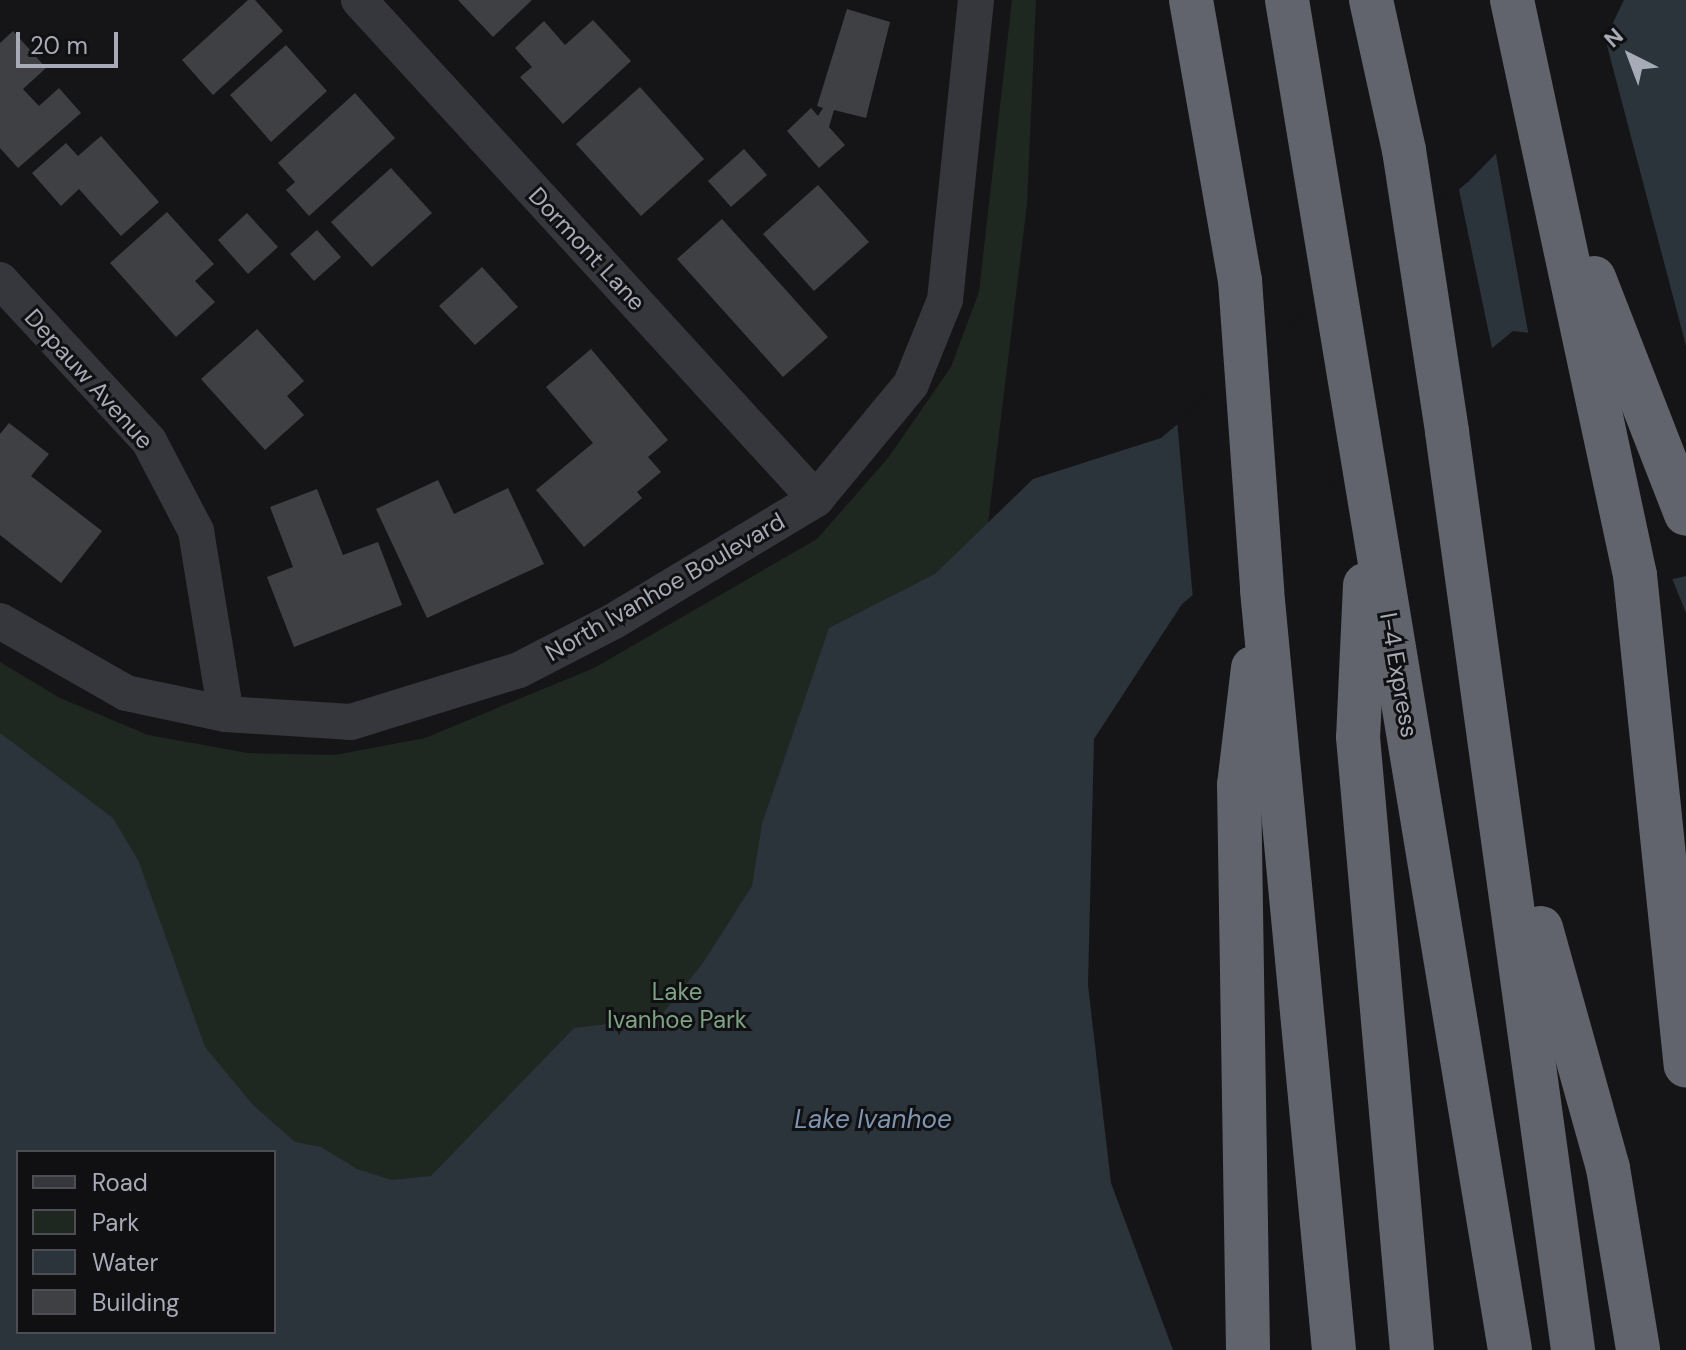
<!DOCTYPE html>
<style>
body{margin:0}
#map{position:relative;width:1686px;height:1350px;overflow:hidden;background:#151517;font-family:"DM Sans",sans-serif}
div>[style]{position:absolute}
.green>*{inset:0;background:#1f2721}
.water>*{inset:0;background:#2b333b}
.pier>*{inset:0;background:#151517}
.building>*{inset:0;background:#3f4044}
.minor>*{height:36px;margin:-18px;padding:0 18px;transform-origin:18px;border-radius:18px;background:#36373c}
.motorway>*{height:44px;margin:-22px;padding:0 22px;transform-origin:22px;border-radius:22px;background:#62646d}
span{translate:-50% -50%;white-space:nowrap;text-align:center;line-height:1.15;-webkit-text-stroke:6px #101012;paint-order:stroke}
.street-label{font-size:24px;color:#a7abb7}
.park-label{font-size:24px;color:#7ea284}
.water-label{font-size:26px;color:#7e95b2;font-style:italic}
.legend{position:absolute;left:16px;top:1150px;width:260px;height:184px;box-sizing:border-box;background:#101012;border:2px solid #4c4e54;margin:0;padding:10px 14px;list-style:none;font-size:24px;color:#a7abb7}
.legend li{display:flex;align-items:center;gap:16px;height:40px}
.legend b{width:40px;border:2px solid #4c4e54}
.north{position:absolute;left:1590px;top:16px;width:80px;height:80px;-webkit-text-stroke:6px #101012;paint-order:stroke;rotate:318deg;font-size:22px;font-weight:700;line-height:32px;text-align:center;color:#a7abb7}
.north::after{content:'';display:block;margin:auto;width:28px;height:36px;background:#a7abb7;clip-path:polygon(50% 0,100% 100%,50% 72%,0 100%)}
.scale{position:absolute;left:16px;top:32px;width:102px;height:36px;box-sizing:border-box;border:4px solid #a7abb7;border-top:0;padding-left:10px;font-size:24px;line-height:28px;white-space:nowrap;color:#a7abb7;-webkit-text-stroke:6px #101012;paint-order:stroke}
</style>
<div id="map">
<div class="green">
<i style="clip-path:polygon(evenodd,1012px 0,1036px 0,1027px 204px,969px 680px,1094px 1350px,0 1350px,0 662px,60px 698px,148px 735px,248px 753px,335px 755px,425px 738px,594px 668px,817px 539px,888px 458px,951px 367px,979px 292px,1012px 0,18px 1152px,274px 1152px,274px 1332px,18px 1332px,18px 1152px)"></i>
</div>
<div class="water">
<i style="clip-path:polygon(evenodd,1624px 0,1686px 0,1686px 613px,1613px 432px,1539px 334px,1513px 331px,1182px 604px,1094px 739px,1088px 985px,1111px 1183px,1173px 1350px,0 1350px,0 733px,113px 818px,139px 862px,205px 1047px,253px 1105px,295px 1142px,321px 1147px,357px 1169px,392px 1180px,431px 1176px,574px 1028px,659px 1018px,703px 963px,752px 886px,762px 824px,829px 628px,935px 574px,1033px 479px,1161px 438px,1469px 181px,1602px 45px,1624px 0,18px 1152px,274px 1152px,274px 1332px,18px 1332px,18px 1152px)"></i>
</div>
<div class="pier">
<i style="clip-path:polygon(1604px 34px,1686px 346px,1686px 576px,1669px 580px,1610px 434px,1563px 366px,1537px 337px,1529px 337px,1495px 149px)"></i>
<i style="clip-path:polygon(1458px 185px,1493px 353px,1193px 599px,1177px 420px)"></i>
</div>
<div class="building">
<i style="clip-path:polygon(248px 0,255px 0,283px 31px,213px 95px,182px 60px)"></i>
<i style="clip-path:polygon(458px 0,532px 0,493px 37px)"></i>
<i style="clip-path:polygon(847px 9px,890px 22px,866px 118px,834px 110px,829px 127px,845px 145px,819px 168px,787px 131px,811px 108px,818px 116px,823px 108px,817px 106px)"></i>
<i style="clip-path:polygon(593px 20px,631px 61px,563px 124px,520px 77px,532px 67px,515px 48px,544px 21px,565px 45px)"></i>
<i style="clip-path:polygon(13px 31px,46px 68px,23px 89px,39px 106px,59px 88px,81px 113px,18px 168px,0 148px,0 43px)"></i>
<i style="clip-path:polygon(286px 45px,327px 91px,271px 142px,230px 95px)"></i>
<i style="clip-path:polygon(640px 87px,704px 159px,641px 216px,576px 144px)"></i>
<i style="clip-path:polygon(355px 93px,395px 138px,309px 216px,286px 190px,295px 182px,278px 163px)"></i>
<i style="clip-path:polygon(101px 136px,159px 202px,121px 236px,79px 189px,61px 206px,32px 173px,66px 143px,78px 156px)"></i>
<i style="clip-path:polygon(744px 149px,767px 175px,731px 207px,708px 181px)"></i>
<i style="clip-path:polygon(391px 168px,432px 213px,372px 267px,331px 222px)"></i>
<i style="clip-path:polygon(818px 185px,869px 242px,814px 291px,763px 234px)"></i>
<i style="clip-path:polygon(167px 212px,214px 264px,195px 281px,215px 302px,176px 337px,110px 263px)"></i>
<i style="clip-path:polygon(247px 213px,278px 247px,248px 274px,218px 240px)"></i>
<i style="clip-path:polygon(722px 219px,828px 337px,783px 377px,677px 259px)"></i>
<i style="clip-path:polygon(317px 230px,341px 257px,314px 281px,290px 254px)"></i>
<i style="clip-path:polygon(482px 267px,518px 307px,475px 345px,439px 306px)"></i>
<i style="clip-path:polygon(257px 329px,304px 381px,287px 396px,304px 415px,265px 450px,201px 379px)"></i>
<i style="clip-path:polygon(591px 349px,668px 440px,648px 457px,661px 472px,637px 492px,642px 498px,584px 547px,536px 490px,593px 443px,546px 387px)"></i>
<i style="clip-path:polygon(9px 423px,49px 454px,31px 476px,102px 531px,61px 583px,0 535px,0 434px)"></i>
<i style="clip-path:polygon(438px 480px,454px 514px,508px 488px,544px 564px,427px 618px,376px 509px)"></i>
<i style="clip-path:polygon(317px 489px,343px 555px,378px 542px,402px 605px,294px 647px,267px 577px,293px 567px,270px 507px)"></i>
</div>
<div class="minor">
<i style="left:359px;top:0;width:677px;rotate:47.52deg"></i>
<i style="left:0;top:280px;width:219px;rotate:47.2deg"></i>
<i style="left:149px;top:441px;width:102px;rotate:62.4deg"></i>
<i style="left:196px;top:531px;width:185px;rotate:80.7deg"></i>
<i style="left:0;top:621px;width:145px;rotate:29.7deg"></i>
<i style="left:126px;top:693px;width:102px;rotate:11.9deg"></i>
<i style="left:226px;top:714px;width:125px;rotate:3.7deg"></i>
<i style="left:351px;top:722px;width:176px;rotate:-17.2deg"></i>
<i style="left:519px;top:670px;width:107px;rotate:-27.3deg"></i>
<i style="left:614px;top:621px;width:236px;rotate:-31.1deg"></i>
<i style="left:816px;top:499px;width:149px;rotate:-50.4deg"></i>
<i style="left:911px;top:384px;width:91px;rotate:-68deg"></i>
<i style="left:945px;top:300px;width:302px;rotate:-84.1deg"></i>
</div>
<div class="motorway">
<i style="left:1191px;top:0;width:284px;rotate:80.1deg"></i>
<i style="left:1240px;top:280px;width:311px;rotate:85.9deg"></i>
<i style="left:1262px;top:590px;width:763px;rotate:84.59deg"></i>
<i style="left:1287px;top:0;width:1368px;rotate:80.62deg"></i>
<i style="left:1371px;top:0;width:154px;rotate:77.6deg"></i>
<i style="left:1404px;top:150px;width:285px;rotate:81.3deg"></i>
<i style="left:1447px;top:432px;width:927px;rotate:82.18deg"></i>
<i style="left:1512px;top:0;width:588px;rotate:77.93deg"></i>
<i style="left:1635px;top:575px;width:493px;rotate:84.1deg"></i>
<i style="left:1594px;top:278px;width:253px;rotate:68.7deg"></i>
<i style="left:1365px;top:585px;width:152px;rotate:92.6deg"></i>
<i style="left:1358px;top:737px;width:615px;rotate:84.97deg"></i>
<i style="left:1541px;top:928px;width:249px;rotate:74.4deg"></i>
<i style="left:1608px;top:1168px;width:184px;rotate:80.6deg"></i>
<i style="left:1248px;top:1350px;width:565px;rotate:-90.91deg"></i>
<i style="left:1239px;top:785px;width:118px;rotate:-83.2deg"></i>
</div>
<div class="street-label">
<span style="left:587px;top:249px;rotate:47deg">Dormont Lane</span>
<span style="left:89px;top:379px;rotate:48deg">Depauw Avenue</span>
<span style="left:665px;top:587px;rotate:-30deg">North Ivanhoe Boulevard</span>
<span style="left:1399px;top:675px;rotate:80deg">I-4 Express</span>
</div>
<div class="park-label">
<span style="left:677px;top:1006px">Lake<br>Ivanhoe Park</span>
</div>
<div class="water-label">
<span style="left:873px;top:1120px">Lake Ivanhoe</span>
</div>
<ul class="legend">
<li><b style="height:10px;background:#36373c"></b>Road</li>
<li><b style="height:22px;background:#1f2721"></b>Park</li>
<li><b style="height:22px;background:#2b333b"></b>Water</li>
<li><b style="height:22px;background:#3f4044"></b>Building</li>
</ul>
<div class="north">N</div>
<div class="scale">20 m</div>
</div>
